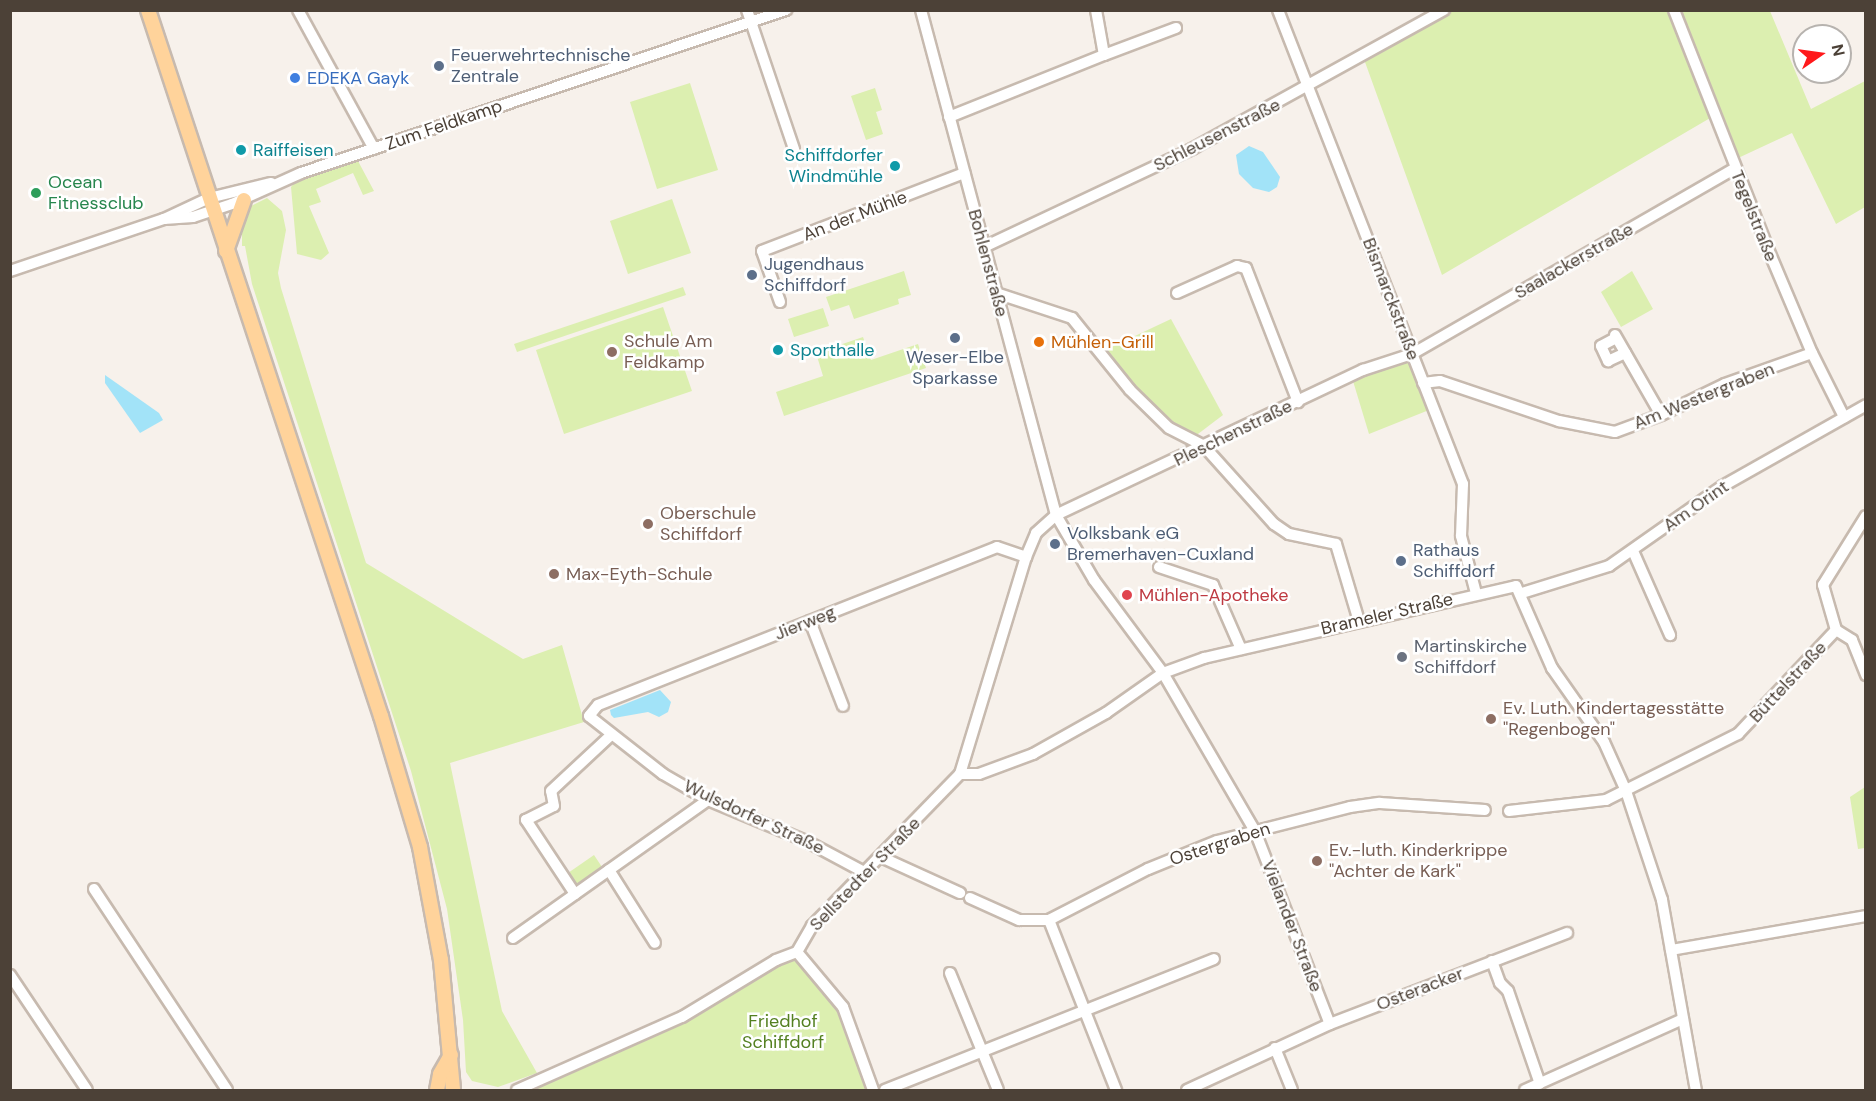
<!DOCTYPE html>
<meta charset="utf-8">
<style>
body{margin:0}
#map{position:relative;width:1876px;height:1101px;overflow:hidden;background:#f7f1eb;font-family:"DM Sans",sans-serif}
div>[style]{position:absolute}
.green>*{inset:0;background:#dcefb0}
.water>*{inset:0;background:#a2e3f8}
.roads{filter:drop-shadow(2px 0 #c7baaf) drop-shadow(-2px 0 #c7baaf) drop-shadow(0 2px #c7baaf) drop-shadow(0 -2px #c7baaf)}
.minor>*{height:10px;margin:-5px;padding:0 5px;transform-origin:5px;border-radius:5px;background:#fff}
.major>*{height:14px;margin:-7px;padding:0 7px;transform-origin:7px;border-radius:7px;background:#ffd39b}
.dots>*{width:16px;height:16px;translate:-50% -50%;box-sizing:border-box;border:3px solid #fff;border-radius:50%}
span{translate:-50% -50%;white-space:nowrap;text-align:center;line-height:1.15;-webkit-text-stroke:5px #fff;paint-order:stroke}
.service-label{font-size:18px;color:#4e5e75}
.left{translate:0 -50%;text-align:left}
.shop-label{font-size:18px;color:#366cbe}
.street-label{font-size:18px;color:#4c4137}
.culture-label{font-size:18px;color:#0d838f}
.right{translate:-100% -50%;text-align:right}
.leisure-label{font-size:18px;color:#27864d}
.education-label{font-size:18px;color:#785e54}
.food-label{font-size:18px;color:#c56008}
.health-label{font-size:18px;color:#be3a42}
.worship-label{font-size:18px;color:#5b616d}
.park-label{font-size:18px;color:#548021}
.frame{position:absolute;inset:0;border:12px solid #4c4137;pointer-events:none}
.north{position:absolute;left:1792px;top:24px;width:60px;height:60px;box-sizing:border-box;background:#fff;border:2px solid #b7b3af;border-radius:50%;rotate:77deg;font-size:16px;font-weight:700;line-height:24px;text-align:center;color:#4c4137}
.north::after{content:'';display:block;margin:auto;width:21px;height:27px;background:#ff191b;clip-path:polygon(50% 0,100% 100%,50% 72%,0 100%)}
</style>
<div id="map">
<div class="green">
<i style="clip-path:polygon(1433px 11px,1770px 11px,1811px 109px,1865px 81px,1865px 207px,1836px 224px,1792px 133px,1736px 159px,1717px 114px,1442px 275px,1361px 51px)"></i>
<i style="clip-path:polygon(690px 83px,718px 170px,657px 189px,630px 102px)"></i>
<i style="clip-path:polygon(875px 88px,882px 110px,876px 112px,883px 134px,866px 140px,851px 96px)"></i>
<i style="clip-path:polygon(354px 160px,358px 161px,374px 191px,363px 195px,353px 173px,316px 189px,321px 202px,309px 206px,329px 253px,321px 260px,297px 254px,291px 187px,296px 181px)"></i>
<i style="clip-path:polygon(267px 198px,282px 211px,286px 230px,278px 273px,281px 288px,366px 563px,523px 659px,562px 645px,584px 722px,450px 763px,502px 1011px,537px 1073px,498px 1087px,472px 1081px,466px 1072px,463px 1020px,447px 909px,411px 771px,252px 284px,245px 246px,242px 246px,242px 219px,249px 207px)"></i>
<i style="clip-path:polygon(672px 199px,691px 253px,628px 274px,610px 221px)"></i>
<i style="clip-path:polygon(904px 271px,911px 295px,898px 299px,899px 304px,854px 319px,849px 305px,831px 311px,826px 297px)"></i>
<i style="clip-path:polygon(1632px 271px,1653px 309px,1621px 327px,1601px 292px)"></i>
<i style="clip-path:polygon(683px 287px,686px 295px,517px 352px,514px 344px)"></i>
<i style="clip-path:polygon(663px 307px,692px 391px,564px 434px,536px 350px)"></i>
<i style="clip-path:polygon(823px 308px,829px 326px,794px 337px,788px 319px)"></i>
<i style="clip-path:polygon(1171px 319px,1223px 415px,1194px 437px,1172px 424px,1133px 387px,1103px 351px)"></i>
<i style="clip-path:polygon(863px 337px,871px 360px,918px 344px,926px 368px,784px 416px,776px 392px,823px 376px,816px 353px)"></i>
<i style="clip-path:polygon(1408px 359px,1429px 410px,1369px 434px,1353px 381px)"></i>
<i style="clip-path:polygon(1865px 787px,1865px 848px,1858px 849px,1850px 797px)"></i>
<i style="clip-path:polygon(594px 855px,604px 870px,578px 888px,568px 873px)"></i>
<i style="clip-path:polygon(795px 960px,832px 1000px,870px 1090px,530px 1090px,699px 1014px,782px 964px)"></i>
</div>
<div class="water">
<i style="clip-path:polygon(1249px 146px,1263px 152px,1280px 177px,1277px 187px,1269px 192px,1253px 188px,1239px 174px,1236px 155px)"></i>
<i style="clip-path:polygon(105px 375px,159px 413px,163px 420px,140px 433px,105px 383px)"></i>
<i style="clip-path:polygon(660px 690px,671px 702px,668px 712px,659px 717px,648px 712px,614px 718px,611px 715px,610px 710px)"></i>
</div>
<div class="roads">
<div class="minor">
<i style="left:298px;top:10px;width:158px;rotate:61.3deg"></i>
<i style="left:747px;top:10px;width:147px;rotate:71.3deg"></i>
<i style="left:921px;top:10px;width:523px;rotate:75.03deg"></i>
<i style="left:1056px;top:515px;width:75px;rotate:59.7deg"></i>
<i style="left:1094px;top:580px;width:116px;rotate:53.4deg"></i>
<i style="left:1163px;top:673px;width:183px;rotate:59.8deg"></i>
<i style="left:1255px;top:831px;width:207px;rotate:68.8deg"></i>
<i style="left:1278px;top:10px;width:509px;rotate:68.68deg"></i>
<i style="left:1463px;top:484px;width:52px;rotate:92.2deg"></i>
<i style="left:1461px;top:536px;width:59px;rotate:75.3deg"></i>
<i style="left:1674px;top:10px;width:257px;rotate:68.5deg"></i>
<i style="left:1768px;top:249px;width:113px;rotate:67.1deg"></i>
<i style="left:1812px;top:353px;width:72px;rotate:63.4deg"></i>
<i style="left:1104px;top:55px;width:77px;rotate:-20.6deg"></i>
<i style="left:949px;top:117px;width:167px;rotate:-21.8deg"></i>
<i style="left:1104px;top:55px;width:46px;rotate:-100.1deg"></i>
<i style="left:164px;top:219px;width:29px;rotate:-4deg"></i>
<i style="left:193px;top:217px;width:41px;rotate:-18.4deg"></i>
<i style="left:232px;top:204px;width:76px;rotate:-24.2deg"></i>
<i style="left:301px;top:173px;width:512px;rotate:-18.58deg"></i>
<i style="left:984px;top:247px;width:230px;rotate:-25.2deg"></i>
<i style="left:1192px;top:149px;width:288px;rotate:-28.9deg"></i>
<i style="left:10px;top:271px;width:163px;rotate:-18.7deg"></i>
<i style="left:164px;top:219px;width:50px;rotate:-25deg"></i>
<i style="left:209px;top:198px;width:64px;rotate:-13.6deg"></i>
<i style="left:996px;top:293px;width:80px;rotate:18.2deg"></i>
<i style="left:1072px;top:318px;width:92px;rotate:51.1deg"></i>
<i style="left:1130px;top:390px;width:54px;rotate:44.3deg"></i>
<i style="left:1169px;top:428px;width:38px;rotate:27deg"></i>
<i style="left:1203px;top:445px;width:106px;rotate:48.1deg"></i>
<i style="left:1274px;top:524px;width:18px;rotate:34deg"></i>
<i style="left:1289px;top:534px;width:48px;rotate:12deg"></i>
<i style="left:1336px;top:544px;width:80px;rotate:73.4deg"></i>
<i style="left:1177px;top:293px;width:66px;rotate:-24.2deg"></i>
<i style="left:1237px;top:266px;width:9px;rotate:13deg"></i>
<i style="left:1246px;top:268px;width:144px;rotate:68.8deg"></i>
<i style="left:780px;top:302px;width:54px;rotate:-109.4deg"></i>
<i style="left:762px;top:251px;width:217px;rotate:-21.1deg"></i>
<i style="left:1615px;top:335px;width:92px;rotate:60.1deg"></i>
<i style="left:1616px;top:338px;width:17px;rotate:152deg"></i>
<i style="left:1601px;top:346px;width:17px;rotate:65deg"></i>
<i style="left:1608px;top:361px;width:19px;rotate:-25deg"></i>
<i style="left:1423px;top:383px;width:17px;rotate:-7deg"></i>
<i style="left:1440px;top:381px;width:126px;rotate:18.6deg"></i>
<i style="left:1559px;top:421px;width:57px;rotate:11.1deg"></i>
<i style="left:1615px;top:432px;width:49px;rotate:-20.3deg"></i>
<i style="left:1661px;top:415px;width:71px;rotate:-25.8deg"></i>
<i style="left:1725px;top:384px;width:92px;rotate:-19.6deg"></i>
<i style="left:1633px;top:551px;width:92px;rotate:66.2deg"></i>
<i style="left:1159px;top:567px;width:57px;rotate:18.4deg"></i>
<i style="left:1213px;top:585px;width:70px;rotate:66.4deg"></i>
<i style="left:1522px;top:593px;width:91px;rotate:-17.2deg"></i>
<i style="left:1609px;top:566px;width:139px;rotate:-35.1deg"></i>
<i style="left:1723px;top:486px;width:164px;rotate:-29.5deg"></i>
<i style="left:810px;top:621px;width:91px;rotate:68.8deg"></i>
<i style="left:1836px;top:630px;width:47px;rotate:-106.1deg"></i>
<i style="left:1823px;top:585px;width:81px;rotate:-58.1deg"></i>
<i style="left:1836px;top:630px;width:19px;rotate:32deg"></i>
<i style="left:1852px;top:640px;width:38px;rotate:68deg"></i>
<i style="left:960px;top:774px;width:19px"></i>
<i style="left:979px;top:774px;width:58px;rotate:-20.3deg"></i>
<i style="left:1033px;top:754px;width:84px;rotate:-29.3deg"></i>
<i style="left:1106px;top:713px;width:70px;rotate:-35.1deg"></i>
<i style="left:1163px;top:673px;width:44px;rotate:-20.1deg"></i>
<i style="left:1204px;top:658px;width:320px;rotate:-13deg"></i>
<i style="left:1516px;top:586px;width:90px;rotate:66.3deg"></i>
<i style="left:1552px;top:668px;width:90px;rotate:54.9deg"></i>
<i style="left:1604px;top:742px;width:54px;rotate:65.8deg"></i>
<i style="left:1626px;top:791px;width:115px;rotate:71.7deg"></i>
<i style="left:1662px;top:900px;width:193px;rotate:79.9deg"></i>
<i style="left:1509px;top:811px;width:98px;rotate:-6.5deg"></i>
<i style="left:1606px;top:800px;width:148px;rotate:-26.6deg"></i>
<i style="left:1738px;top:734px;width:143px;rotate:-46.7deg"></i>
<i style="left:881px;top:857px;width:87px;rotate:24.5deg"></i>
<i style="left:609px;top:870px;width:86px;rotate:57.8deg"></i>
<i style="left:864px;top:872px;width:66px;rotate:-151.9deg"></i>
<i style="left:806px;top:841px;width:106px;rotate:-157.3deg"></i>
<i style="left:708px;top:800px;width:52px;rotate:-150deg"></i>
<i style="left:663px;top:774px;width:94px;rotate:-141.9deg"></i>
<i style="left:589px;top:716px;width:14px;rotate:-51deg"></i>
<i style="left:598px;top:705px;width:429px;rotate:-21.6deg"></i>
<i style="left:997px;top:547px;width:31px;rotate:19deg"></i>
<i style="left:94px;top:889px;width:241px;rotate:56.5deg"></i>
<i style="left:575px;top:894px;width:89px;rotate:-123.5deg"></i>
<i style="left:526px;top:820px;width:31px;rotate:-27deg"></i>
<i style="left:554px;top:806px;width:15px;rotate:-101deg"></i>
<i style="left:551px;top:791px;width:82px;rotate:-43deg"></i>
<i style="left:970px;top:898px;width:54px;rotate:24.2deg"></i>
<i style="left:1019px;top:920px;width:30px"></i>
<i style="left:1049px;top:920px;width:111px;rotate:-27.3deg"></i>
<i style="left:1148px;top:869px;width:74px;rotate:-22.1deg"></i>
<i style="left:1217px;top:841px;width:137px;rotate:-14.3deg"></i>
<i style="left:1350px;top:807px;width:30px;rotate:-8deg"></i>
<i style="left:1380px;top:803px;width:105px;rotate:3.8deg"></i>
<i style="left:1049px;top:920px;width:183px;rotate:68.5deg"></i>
<i style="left:513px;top:938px;width:239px;rotate:-35.3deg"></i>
<i style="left:1671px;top:950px;width:198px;rotate:-9.9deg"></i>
<i style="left:797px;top:952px;width:72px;rotate:50.1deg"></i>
<i style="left:843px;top:1007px;width:88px;rotate:70.1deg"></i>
<i style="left:1492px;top:961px;width:23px;rotate:70deg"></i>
<i style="left:1500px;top:983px;width:11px;rotate:45deg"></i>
<i style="left:1508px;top:991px;width:98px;rotate:71deg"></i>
<i style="left:950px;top:973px;width:126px;rotate:67.7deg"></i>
<i style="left:10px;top:975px;width:138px;rotate:56.2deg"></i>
<i style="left:1275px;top:1048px;width:45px;rotate:68deg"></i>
<i style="left:517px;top:1090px;width:180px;rotate:-23.9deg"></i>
<i style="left:682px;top:1017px;width:110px;rotate:-31.2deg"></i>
<i style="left:776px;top:960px;width:22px;rotate:-21deg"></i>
<i style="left:797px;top:952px;width:30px;rotate:-60deg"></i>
<i style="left:812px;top:926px;width:212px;rotate:-45.8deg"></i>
<i style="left:960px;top:774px;width:227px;rotate:-73.1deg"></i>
<i style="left:1026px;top:557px;width:26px;rotate:-67deg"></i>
<i style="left:1036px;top:533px;width:27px;rotate:-42deg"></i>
<i style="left:1056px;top:515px;width:340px;rotate:-25.3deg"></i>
<i style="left:1363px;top:370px;width:52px;rotate:-18.1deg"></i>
<i style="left:1412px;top:354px;width:373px;rotate:-29.9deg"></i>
<i style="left:885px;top:1090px;width:354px;rotate:-21.7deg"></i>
<i style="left:1187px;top:1090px;width:157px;rotate:-24.8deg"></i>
<i style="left:1330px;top:1024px;width:254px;rotate:-21deg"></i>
<i style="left:1525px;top:1090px;width:173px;rotate:-24.2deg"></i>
</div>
<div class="major">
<i style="left:148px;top:10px;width:743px;rotate:71.74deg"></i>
<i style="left:381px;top:716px;width:137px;rotate:73.4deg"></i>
<i style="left:420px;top:847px;width:115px;rotate:79.5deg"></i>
<i style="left:441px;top:960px;width:131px;rotate:84.7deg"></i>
<i style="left:226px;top:251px;width:54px;rotate:-70.6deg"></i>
<i style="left:437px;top:1090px;width:16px;rotate:-79deg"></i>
<i style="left:440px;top:1074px;width:22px;rotate:-60deg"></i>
</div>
</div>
<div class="dots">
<i style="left:439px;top:66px;background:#5c6f8a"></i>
<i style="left:295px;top:78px;background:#3f7fe0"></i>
<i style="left:241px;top:150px;background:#0f9aa8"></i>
<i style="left:895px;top:166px;background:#0f9aa8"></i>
<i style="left:36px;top:193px;background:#2e9e5b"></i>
<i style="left:752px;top:275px;background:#5c6f8a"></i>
<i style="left:955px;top:338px;background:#5c6f8a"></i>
<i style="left:1039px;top:342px;background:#e8710a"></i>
<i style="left:778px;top:350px;background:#0f9aa8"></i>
<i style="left:612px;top:352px;background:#8d6e63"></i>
<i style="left:648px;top:524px;background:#8d6e63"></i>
<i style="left:1055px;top:544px;background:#5c6f8a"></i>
<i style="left:1401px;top:561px;background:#5c6f8a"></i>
<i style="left:554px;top:574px;background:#8d6e63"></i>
<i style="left:1127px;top:595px;background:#e0444e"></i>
<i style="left:1402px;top:657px;background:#6b7280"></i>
<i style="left:1491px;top:719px;background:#8d6e63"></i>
<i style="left:1317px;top:861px;background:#8d6e63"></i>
</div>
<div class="service-label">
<span class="left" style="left:451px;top:66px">Feuerwehrtechnische<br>Zentrale</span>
<span class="left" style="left:764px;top:275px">Jugendhaus<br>Schiffdorf</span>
<span style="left:955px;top:368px">Weser-Elbe<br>Sparkasse</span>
<span class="left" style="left:1067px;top:544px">Volksbank eG<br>Bremerhaven-Cuxland</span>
<span class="left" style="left:1413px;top:561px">Rathaus<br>Schiffdorf</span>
</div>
<div class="shop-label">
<span class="left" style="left:307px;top:78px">EDEKA Gayk</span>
</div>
<div class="street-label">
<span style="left:444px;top:125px;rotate:-19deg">Zum Feldkamp</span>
<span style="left:1217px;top:135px;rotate:-27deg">Schleusenstraße</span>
<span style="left:855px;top:216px;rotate:-21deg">An der Mühle</span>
<span style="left:1754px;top:216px;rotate:68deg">Tegelstraße</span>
<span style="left:1574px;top:261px;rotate:-30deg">Saalackerstraße</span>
<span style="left:988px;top:263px;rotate:75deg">Bohlenstraße</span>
<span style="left:1391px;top:299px;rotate:69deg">Bismarckstraße</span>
<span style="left:1704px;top:396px;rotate:-22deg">Am Westergraben</span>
<span style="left:1233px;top:433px;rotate:-26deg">Pleschenstraße</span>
<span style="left:1696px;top:506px;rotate:-35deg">Am Orint</span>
<span style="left:1387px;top:614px;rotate:-13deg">Brameler Straße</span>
<span style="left:805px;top:623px;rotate:-22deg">Jierweg</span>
<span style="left:1788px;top:682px;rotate:-47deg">Büttelstraße</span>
<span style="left:754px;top:817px;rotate:25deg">Wulsdorfer Straße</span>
<span style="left:1220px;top:844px;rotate:-18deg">Ostergraben</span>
<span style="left:865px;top:874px;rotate:-46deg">Sellstedter Straße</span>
<span style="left:1292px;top:926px;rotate:69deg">Vielander Straße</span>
<span style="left:1420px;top:989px;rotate:-21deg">Osteracker</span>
</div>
<div class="culture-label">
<span class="left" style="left:253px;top:150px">Raiffeisen</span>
<span class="right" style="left:883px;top:166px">Schiffdorfer<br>Windmühle</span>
<span class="left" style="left:790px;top:350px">Sporthalle</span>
</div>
<div class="leisure-label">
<span class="left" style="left:48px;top:193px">Ocean<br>Fitnessclub</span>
</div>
<div class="education-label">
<span class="left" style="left:624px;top:352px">Schule Am<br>Feldkamp</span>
<span class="left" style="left:660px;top:524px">Oberschule<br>Schiffdorf</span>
<span class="left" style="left:566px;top:574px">Max-Eyth-Schule</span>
<span class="left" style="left:1503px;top:719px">Ev. Luth. Kindertagesstätte<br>"Regenbogen"</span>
<span class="left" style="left:1329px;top:861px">Ev.-luth. Kinderkrippe<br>"Achter de Kark"</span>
</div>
<div class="food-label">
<span class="left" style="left:1051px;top:342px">Mühlen-Grill</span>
</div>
<div class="health-label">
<span class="left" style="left:1139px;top:595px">Mühlen-Apotheke</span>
</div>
<div class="worship-label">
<span class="left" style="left:1414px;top:657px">Martinskirche<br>Schiffdorf</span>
</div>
<div class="park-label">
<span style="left:783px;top:1032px">Friedhof<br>Schiffdorf</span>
</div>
<div class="frame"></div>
<div class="north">N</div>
</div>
